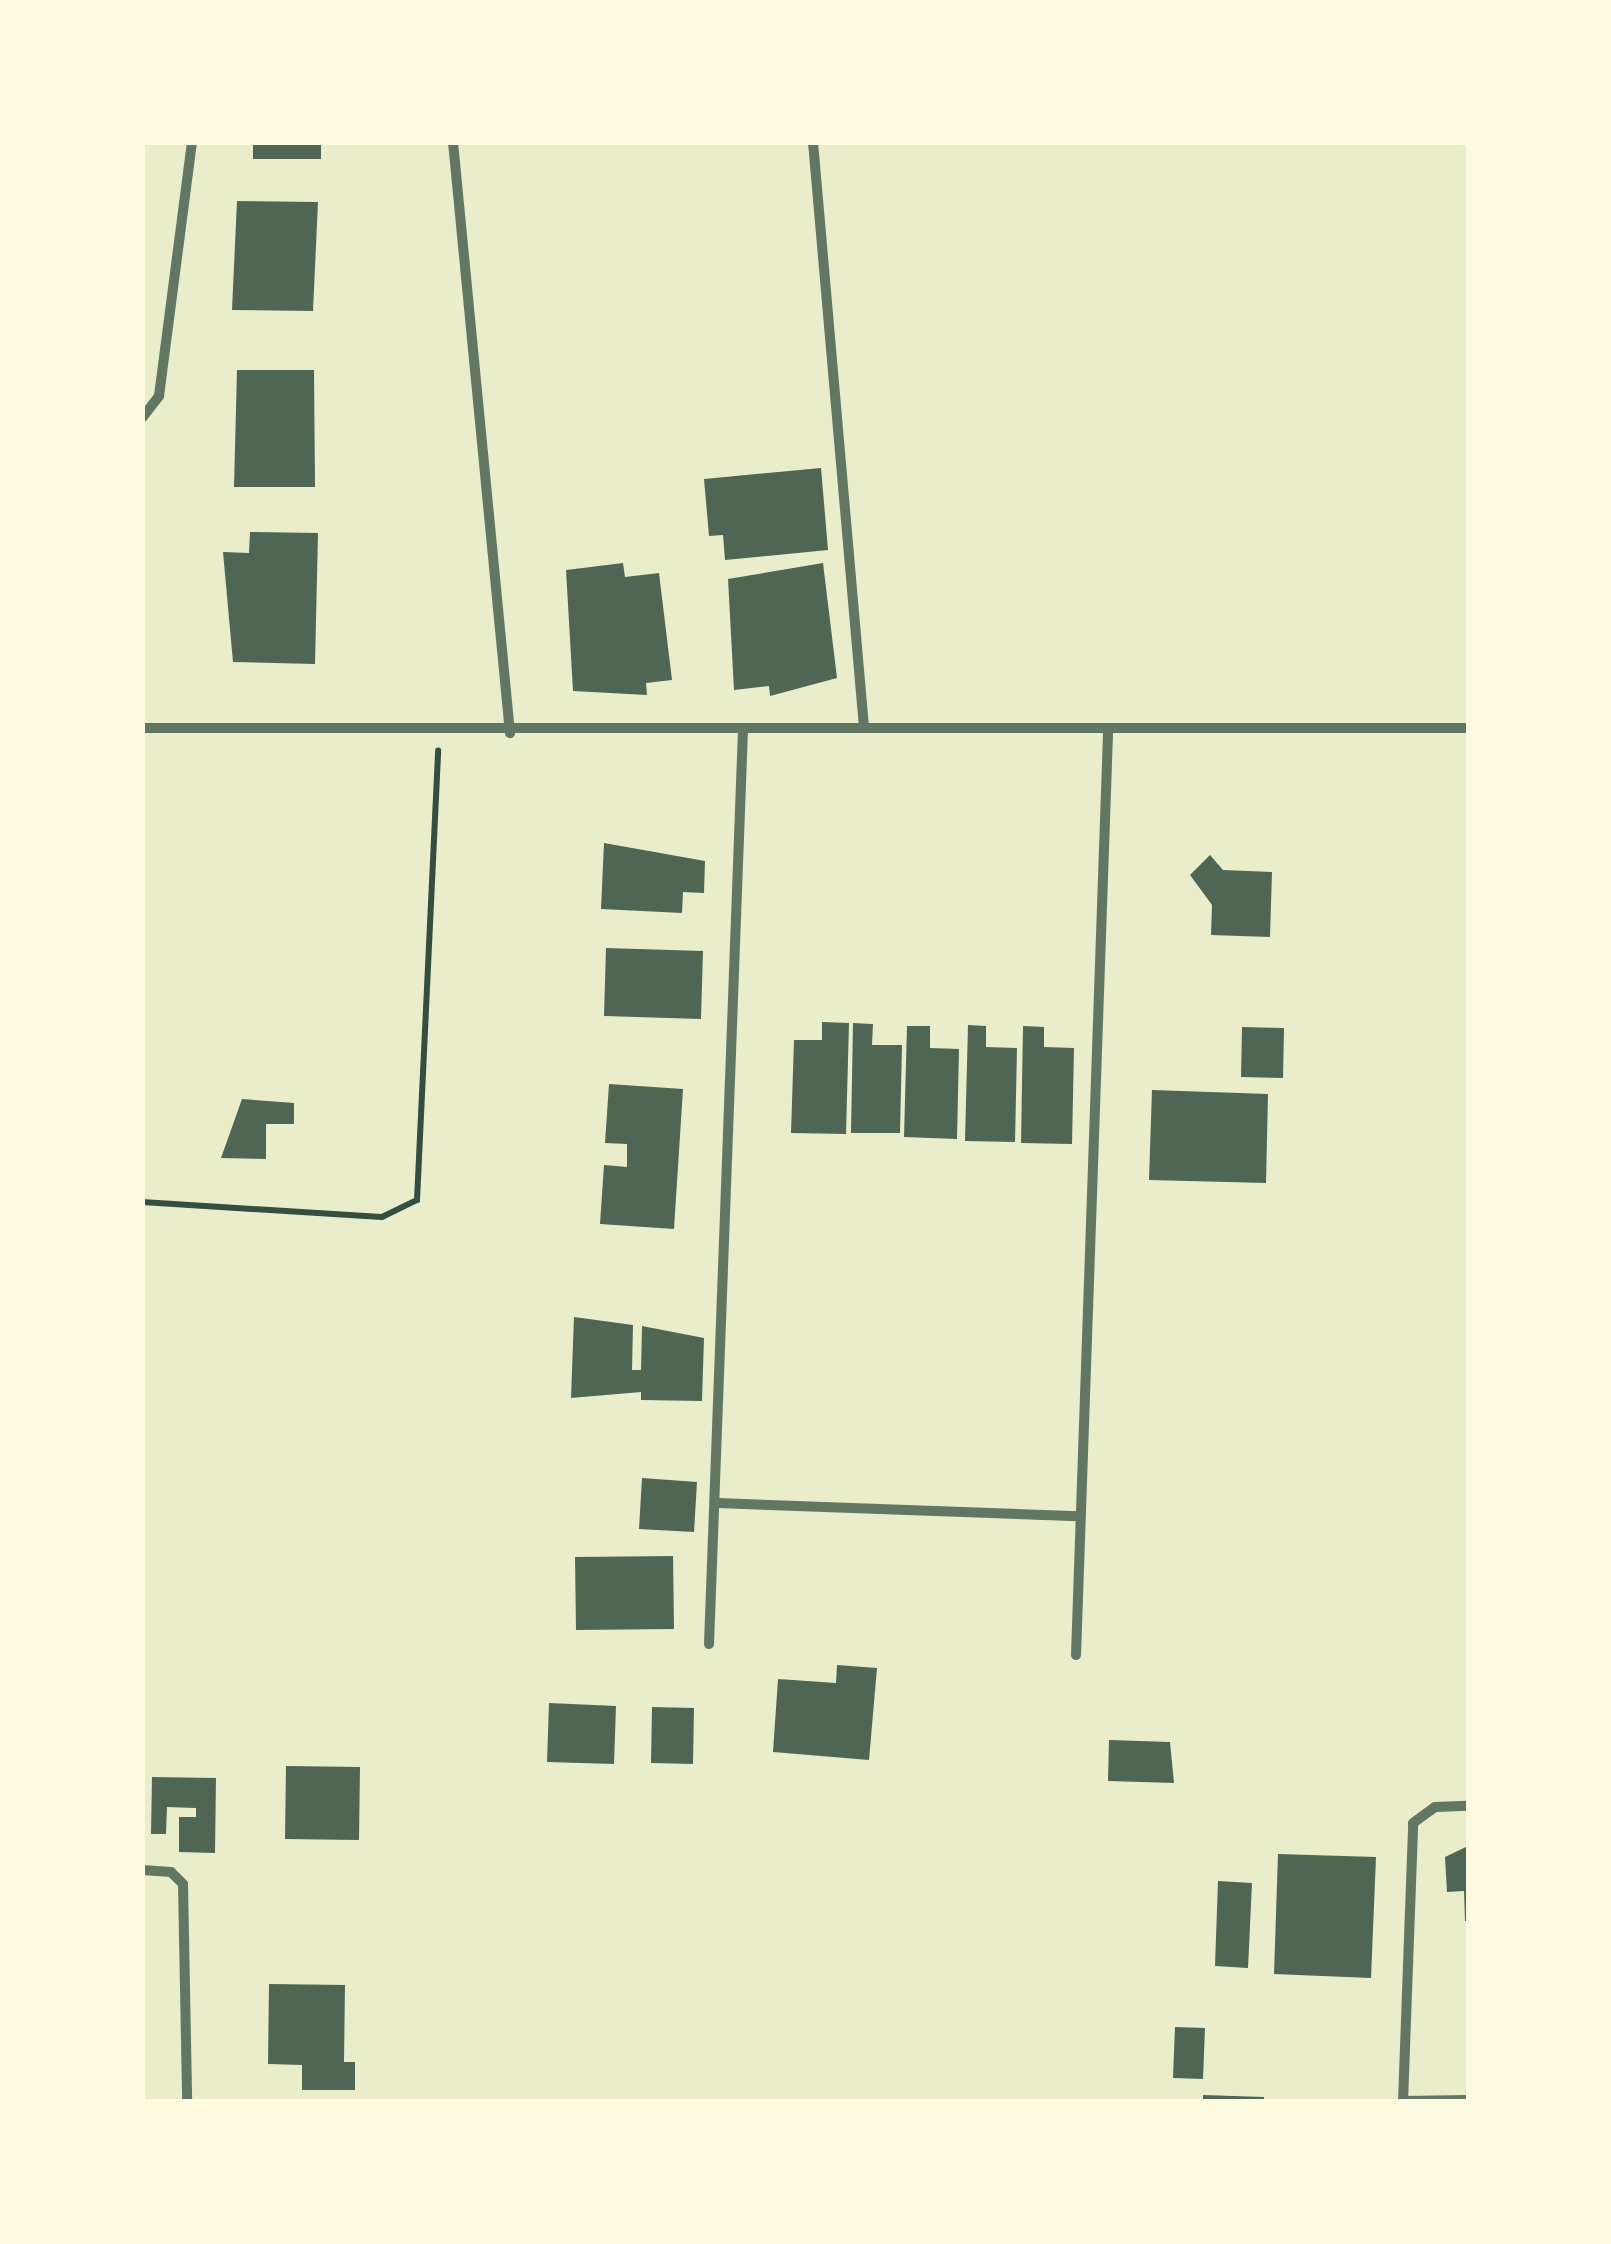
<!DOCTYPE html>
<style>
body{margin:0}
#map{position:relative;width:1611px;height:2244px;overflow:hidden;background:#e9edc9;font-family:Mulish,sans-serif}
div>[style]{position:absolute}
.building>*{inset:0;background:#4f6655}
.path>*{height:6px;margin:-3px;padding:0 3px;transform-origin:3px;border-radius:3px;background:#344e41}
.minor>*{height:10px;margin:-5px;padding:0 5px;transform-origin:5px;border-radius:5px;background:#617663}
span{translate:-50% -50%;white-space:nowrap;text-align:center;line-height:1.15;-webkit-text-stroke:10px #fefae0;paint-order:stroke}
.frame{position:absolute;inset:0;border:145px solid #fefae0;pointer-events:none}
</style>
<div id="map">
<div class="building">
<i style="clip-path:polygon(253px 142px,321px 142px,321px 159px,253px 159px)"></i>
<i style="clip-path:polygon(237px 201px,318px 202px,313px 311px,232px 310px)"></i>
<i style="clip-path:polygon(237px 370px,314px 370px,315px 487px,234px 487px)"></i>
<i style="clip-path:polygon(821px 468px,828px 550px,725px 560px,723px 535px,709px 536px,704px 479px)"></i>
<i style="clip-path:polygon(250px 532px,318px 533px,315px 664px,233px 662px,223px 552px,249px 553px)"></i>
<i style="clip-path:polygon(623px 563px,625px 577px,659px 573px,672px 680px,646px 683px,647px 695px,573px 691px,566px 570px)"></i>
<i style="clip-path:polygon(823px 563px,837px 678px,770px 696px,769px 686px,734px 690px,728px 579px)"></i>
<i style="clip-path:polygon(604px 843px,705px 861px,704px 893px,683px 892px,682px 913px,601px 909px)"></i>
<i style="clip-path:polygon(1210px 855px,1223px 870px,1272px 872px,1270px 937px,1211px 935px,1212px 905px,1190px 875px)"></i>
<i style="clip-path:polygon(606px 948px,703px 951px,701px 1019px,604px 1016px)"></i>
<i style="clip-path:polygon(822px 1022px,849px 1023px,846px 1134px,791px 1133px,794px 1040px,822px 1040px)"></i>
<i style="clip-path:polygon(853px 1023px,873px 1024px,872px 1045px,902px 1045px,900px 1133px,851px 1133px)"></i>
<i style="clip-path:polygon(968px 1025px,986px 1026px,986px 1047px,1017px 1048px,1015px 1142px,965px 1141px)"></i>
<i style="clip-path:polygon(907px 1026px,930px 1026px,930px 1048px,959px 1049px,957px 1139px,904px 1137px)"></i>
<i style="clip-path:polygon(1023px 1026px,1044px 1027px,1044px 1047px,1074px 1048px,1072px 1144px,1021px 1143px)"></i>
<i style="clip-path:polygon(1242px 1027px,1284px 1028px,1283px 1078px,1241px 1077px)"></i>
<i style="clip-path:polygon(609px 1084px,683px 1089px,674px 1229px,600px 1224px,604px 1165px,627px 1167px,627px 1144px,605px 1143px)"></i>
<i style="clip-path:polygon(1152px 1090px,1268px 1094px,1266px 1183px,1149px 1180px)"></i>
<i style="clip-path:polygon(242px 1099px,294px 1103px,294px 1124px,266px 1124px,266px 1159px,221px 1158px)"></i>
<i style="clip-path:polygon(574px 1317px,633px 1325px,632px 1370px,641px 1370px,642px 1326px,704px 1338px,702px 1401px,641px 1400px,641px 1392px,571px 1398px)"></i>
<i style="clip-path:polygon(642px 1478px,697px 1482px,694px 1532px,639px 1529px)"></i>
<i style="clip-path:polygon(673px 1556px,674px 1629px,576px 1630px,575px 1557px)"></i>
<i style="clip-path:polygon(837px 1665px,877px 1668px,869px 1760px,773px 1752px,778px 1679px,836px 1683px)"></i>
<i style="clip-path:polygon(549px 1703px,616px 1706px,614px 1764px,547px 1762px)"></i>
<i style="clip-path:polygon(652px 1707px,694px 1708px,693px 1764px,651px 1763px)"></i>
<i style="clip-path:polygon(1109px 1740px,1170px 1742px,1174px 1783px,1108px 1781px)"></i>
<i style="clip-path:polygon(286px 1766px,360px 1767px,359px 1840px,285px 1839px)"></i>
<i style="clip-path:polygon(152px 1777px,216px 1778px,215px 1853px,179px 1852px,179px 1817px,196px 1817px,196px 1808px,167px 1807px,166px 1834px,151px 1834px)"></i>
<i style="clip-path:polygon(1468px 1846px,1468px 1921px,1465px 1921px,1464px 1891px,1447px 1892px,1445px 1857px)"></i>
<i style="clip-path:polygon(1278px 1854px,1376px 1857px,1371px 1978px,1274px 1974px)"></i>
<i style="clip-path:polygon(1218px 1881px,1252px 1883px,1248px 1968px,1215px 1966px)"></i>
<i style="clip-path:polygon(269px 1984px,345px 1985px,344px 2062px,355px 2062px,355px 2090px,302px 2090px,302px 2065px,268px 2064px)"></i>
<i style="clip-path:polygon(1175px 2027px,1205px 2028px,1203px 2079px,1173px 2078px)"></i>
<i style="clip-path:polygon(1203px 2095px,1264px 2097px,1264px 2102px,1203px 2102px)"></i>
</div>
<div class="path">
<i style="left:142px;top:1202px;width:240px;rotate:3.6deg"></i>
<i style="left:382px;top:1217px;width:39px;rotate:-26deg"></i>
<i style="left:417px;top:1200px;width:450px;rotate:-87.3deg"></i>
</div>
<div class="minor">
<i style="left:453px;top:142px;width:594px;rotate:84.49deg"></i>
<i style="left:813px;top:142px;width:587px;rotate:85.02deg"></i>
<i style="left:142px;top:418px;width:28px;rotate:-52deg"></i>
<i style="left:159px;top:396px;width:256px;rotate:-82.6deg"></i>
<i style="left:142px;top:728px;width:1326px"></i>
<i style="left:717px;top:1503px;width:361px;rotate:2.1deg"></i>
<i style="left:709px;top:1644px;width:916px;rotate:-87.87deg"></i>
<i style="left:1076px;top:1655px;width:923px;rotate:-88.01deg"></i>
<i style="left:142px;top:1870px;width:29px;rotate:4deg"></i>
<i style="left:171px;top:1872px;width:17px;rotate:45deg"></i>
<i style="left:183px;top:1884px;width:218px;rotate:88.9deg"></i>
<i style="left:1403px;top:2101px;width:65px;rotate:-0.9deg"></i>
<i style="left:1403px;top:2102px;width:279px;rotate:-87.9deg"></i>
<i style="left:1413px;top:1823px;width:27px;rotate:-36deg"></i>
<i style="left:1435px;top:1807px;width:33px;rotate:-2deg"></i>
</div>
<div class="frame"></div>
</div>
